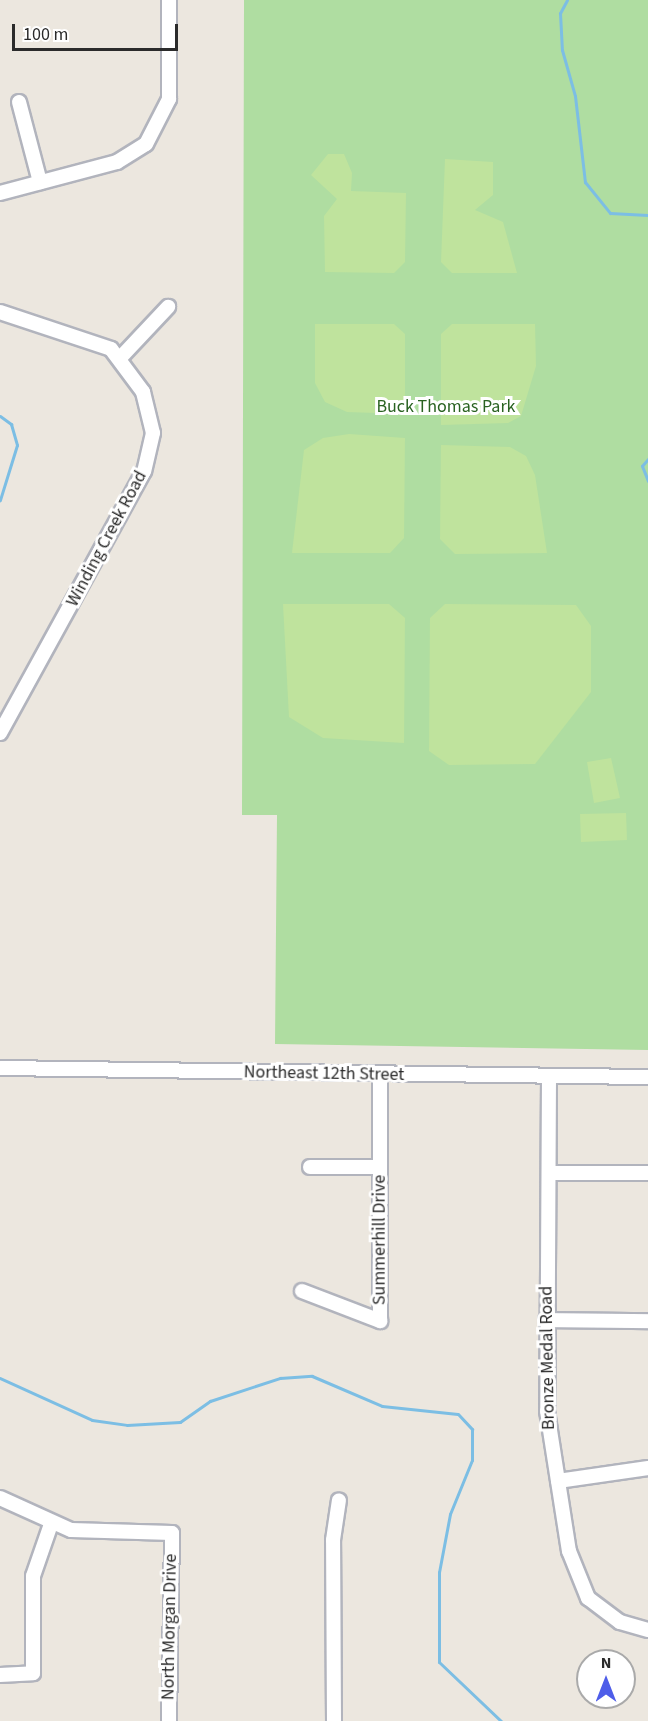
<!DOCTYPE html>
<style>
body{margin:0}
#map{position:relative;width:648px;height:1721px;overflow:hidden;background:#ece7df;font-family:"Source Sans 3",sans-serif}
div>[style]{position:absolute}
.green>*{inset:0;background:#afdda1}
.pitch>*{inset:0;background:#bfe39d}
.stream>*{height:3px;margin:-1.5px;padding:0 1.5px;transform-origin:1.5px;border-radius:1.5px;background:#7cbee4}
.roads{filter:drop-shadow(2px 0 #b2b4bd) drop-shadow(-2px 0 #b2b4bd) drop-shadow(0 2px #b2b4bd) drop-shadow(0 -2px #b2b4bd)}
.minor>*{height:14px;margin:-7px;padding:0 7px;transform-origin:7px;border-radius:7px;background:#fff}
span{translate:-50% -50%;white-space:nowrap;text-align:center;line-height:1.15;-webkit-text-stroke:6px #fff;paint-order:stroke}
.park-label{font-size:18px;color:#296221}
.street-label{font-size:18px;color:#2b2b2b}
.north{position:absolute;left:576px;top:1649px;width:60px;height:60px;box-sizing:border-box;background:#fff;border:2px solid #aaa;border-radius:50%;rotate:0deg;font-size:16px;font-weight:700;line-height:24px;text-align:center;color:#2b2b2b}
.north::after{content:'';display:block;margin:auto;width:21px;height:27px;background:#4e5de9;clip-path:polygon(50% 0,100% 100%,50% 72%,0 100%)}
.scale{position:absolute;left:12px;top:24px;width:166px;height:27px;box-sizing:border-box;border:3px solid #2b2b2b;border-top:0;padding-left:8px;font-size:18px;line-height:21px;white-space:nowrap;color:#2b2b2b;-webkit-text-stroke:4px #fff;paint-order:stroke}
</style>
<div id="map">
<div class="green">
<i style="clip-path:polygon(244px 0,648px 0,648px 1050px,275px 1044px,277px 815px,242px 815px)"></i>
</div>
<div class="pitch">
<i style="clip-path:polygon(328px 154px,344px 154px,352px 173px,351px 191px,406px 193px,405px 262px,394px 273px,325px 272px,324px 216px,337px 199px,311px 175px)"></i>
<i style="clip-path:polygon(445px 159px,493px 162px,493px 195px,475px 210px,503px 222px,517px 273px,452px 273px,441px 262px)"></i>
<i style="clip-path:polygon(315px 324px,394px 324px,405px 334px,405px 414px,347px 412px,325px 402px,315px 383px)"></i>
<i style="clip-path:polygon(452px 324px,535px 324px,536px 366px,521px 416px,508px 423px,441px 425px,441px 334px)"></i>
<i style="clip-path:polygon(349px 434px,405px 438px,404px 538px,390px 553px,292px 553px,304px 450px,323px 438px)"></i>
<i style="clip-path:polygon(441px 445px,510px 447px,526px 456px,535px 475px,547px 553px,455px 554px,440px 539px)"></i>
<i style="clip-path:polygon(283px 604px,389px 604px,405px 618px,404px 743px,323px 738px,289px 717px)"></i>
<i style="clip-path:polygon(445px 604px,576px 605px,591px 626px,591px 692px,535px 764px,449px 765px,429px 751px,430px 618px)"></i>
<i style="clip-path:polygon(611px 758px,620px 798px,594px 803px,587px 762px)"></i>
<i style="clip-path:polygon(626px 813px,627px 840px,581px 842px,580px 814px)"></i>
</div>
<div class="stream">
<i style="left:567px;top:0;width:15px;rotate:118deg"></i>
<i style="left:560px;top:13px;width:37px;rotate:87deg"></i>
<i style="left:562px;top:50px;width:48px;rotate:74.2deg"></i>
<i style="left:575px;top:96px;width:87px;rotate:83.4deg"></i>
<i style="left:585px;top:182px;width:40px;rotate:51deg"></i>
<i style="left:610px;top:213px;width:38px;rotate:3deg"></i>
<i style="left:0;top:416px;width:14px;rotate:36deg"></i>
<i style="left:11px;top:424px;width:22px;rotate:74deg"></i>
<i style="left:17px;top:445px;width:58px;rotate:107.2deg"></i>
<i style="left:648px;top:459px;width:9px;rotate:131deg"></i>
<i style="left:642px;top:466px;width:16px;rotate:68deg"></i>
<i style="left:0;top:1378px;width:101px;rotate:24.5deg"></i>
<i style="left:92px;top:1420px;width:35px;rotate:8deg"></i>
<i style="left:127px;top:1425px;width:53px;rotate:-3.2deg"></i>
<i style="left:180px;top:1422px;width:37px;rotate:-35deg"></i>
<i style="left:210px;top:1401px;width:74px;rotate:-18.2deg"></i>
<i style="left:280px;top:1378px;width:32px;rotate:-4deg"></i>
<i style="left:312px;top:1376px;width:76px;rotate:23.2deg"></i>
<i style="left:382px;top:1406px;width:76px;rotate:6deg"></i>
<i style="left:458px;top:1414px;width:21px;rotate:47deg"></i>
<i style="left:472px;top:1429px;width:31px;rotate:90deg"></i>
<i style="left:472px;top:1460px;width:58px;rotate:112.2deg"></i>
<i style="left:450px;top:1514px;width:59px;rotate:100.7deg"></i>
<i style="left:439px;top:1572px;width:90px;rotate:90deg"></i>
<i style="left:439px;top:1662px;width:86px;rotate:43.6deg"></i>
</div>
<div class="roads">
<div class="minor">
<i style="left:19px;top:102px;width:83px;rotate:75.3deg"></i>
<i style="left:0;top:193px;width:121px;rotate:-14.8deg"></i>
<i style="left:117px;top:162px;width:34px;rotate:-32deg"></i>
<i style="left:146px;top:144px;width:51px;rotate:-62.9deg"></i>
<i style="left:169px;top:99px;width:99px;rotate:-90deg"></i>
<i style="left:0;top:312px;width:117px;rotate:18.4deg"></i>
<i style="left:111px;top:349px;width:54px;rotate:53.3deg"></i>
<i style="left:143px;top:392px;width:42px;rotate:76.3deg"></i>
<i style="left:153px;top:433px;width:39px;rotate:103deg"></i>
<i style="left:144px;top:471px;width:299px;rotate:118.8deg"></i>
<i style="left:121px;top:357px;width:69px;rotate:-46.8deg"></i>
<i style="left:0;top:1068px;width:648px;rotate:0.8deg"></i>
<i style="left:549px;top:1078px;width:333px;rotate:90.3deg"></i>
<i style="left:547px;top:1411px;width:142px;rotate:81.1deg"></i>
<i style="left:569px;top:1551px;width:51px;rotate:68deg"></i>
<i style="left:588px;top:1598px;width:40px;rotate:37deg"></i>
<i style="left:620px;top:1622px;width:29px;rotate:16deg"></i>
<i style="left:310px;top:1167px;width:70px"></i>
<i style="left:549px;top:1173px;width:99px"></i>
<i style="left:302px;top:1291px;width:84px;rotate:21deg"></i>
<i style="left:380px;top:1321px;width:246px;rotate:-90deg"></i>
<i style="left:546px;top:1320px;width:102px;rotate:0.6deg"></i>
<i style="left:558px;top:1481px;width:91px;rotate:-8.2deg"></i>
<i style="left:0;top:1498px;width:78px;rotate:24.3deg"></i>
<i style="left:71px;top:1530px;width:101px;rotate:1.7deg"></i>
<i style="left:172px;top:1533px;width:188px;rotate:90.9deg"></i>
<i style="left:0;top:1675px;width:33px;rotate:-3deg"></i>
<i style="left:33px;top:1673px;width:97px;rotate:-90deg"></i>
<i style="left:33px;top:1576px;width:55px;rotate:-70.9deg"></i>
<i style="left:334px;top:1721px;width:181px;rotate:-90.3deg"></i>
<i style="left:333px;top:1540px;width:40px;rotate:-81.5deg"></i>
</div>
</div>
<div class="park-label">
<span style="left:446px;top:407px">Buck Thomas Park</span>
</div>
<div class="street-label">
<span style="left:107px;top:539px;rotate:-62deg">Winding Creek Road</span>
<span style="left:324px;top:1074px;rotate:1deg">Northeast 12th Street</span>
<span style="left:380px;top:1240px;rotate:-90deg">Summerhill Drive</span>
<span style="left:548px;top:1358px;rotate:-91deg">Bronze Medal Road</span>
<span style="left:170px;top:1627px;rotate:-89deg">North Morgan Drive</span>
</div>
<div class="north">N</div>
<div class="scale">100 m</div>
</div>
